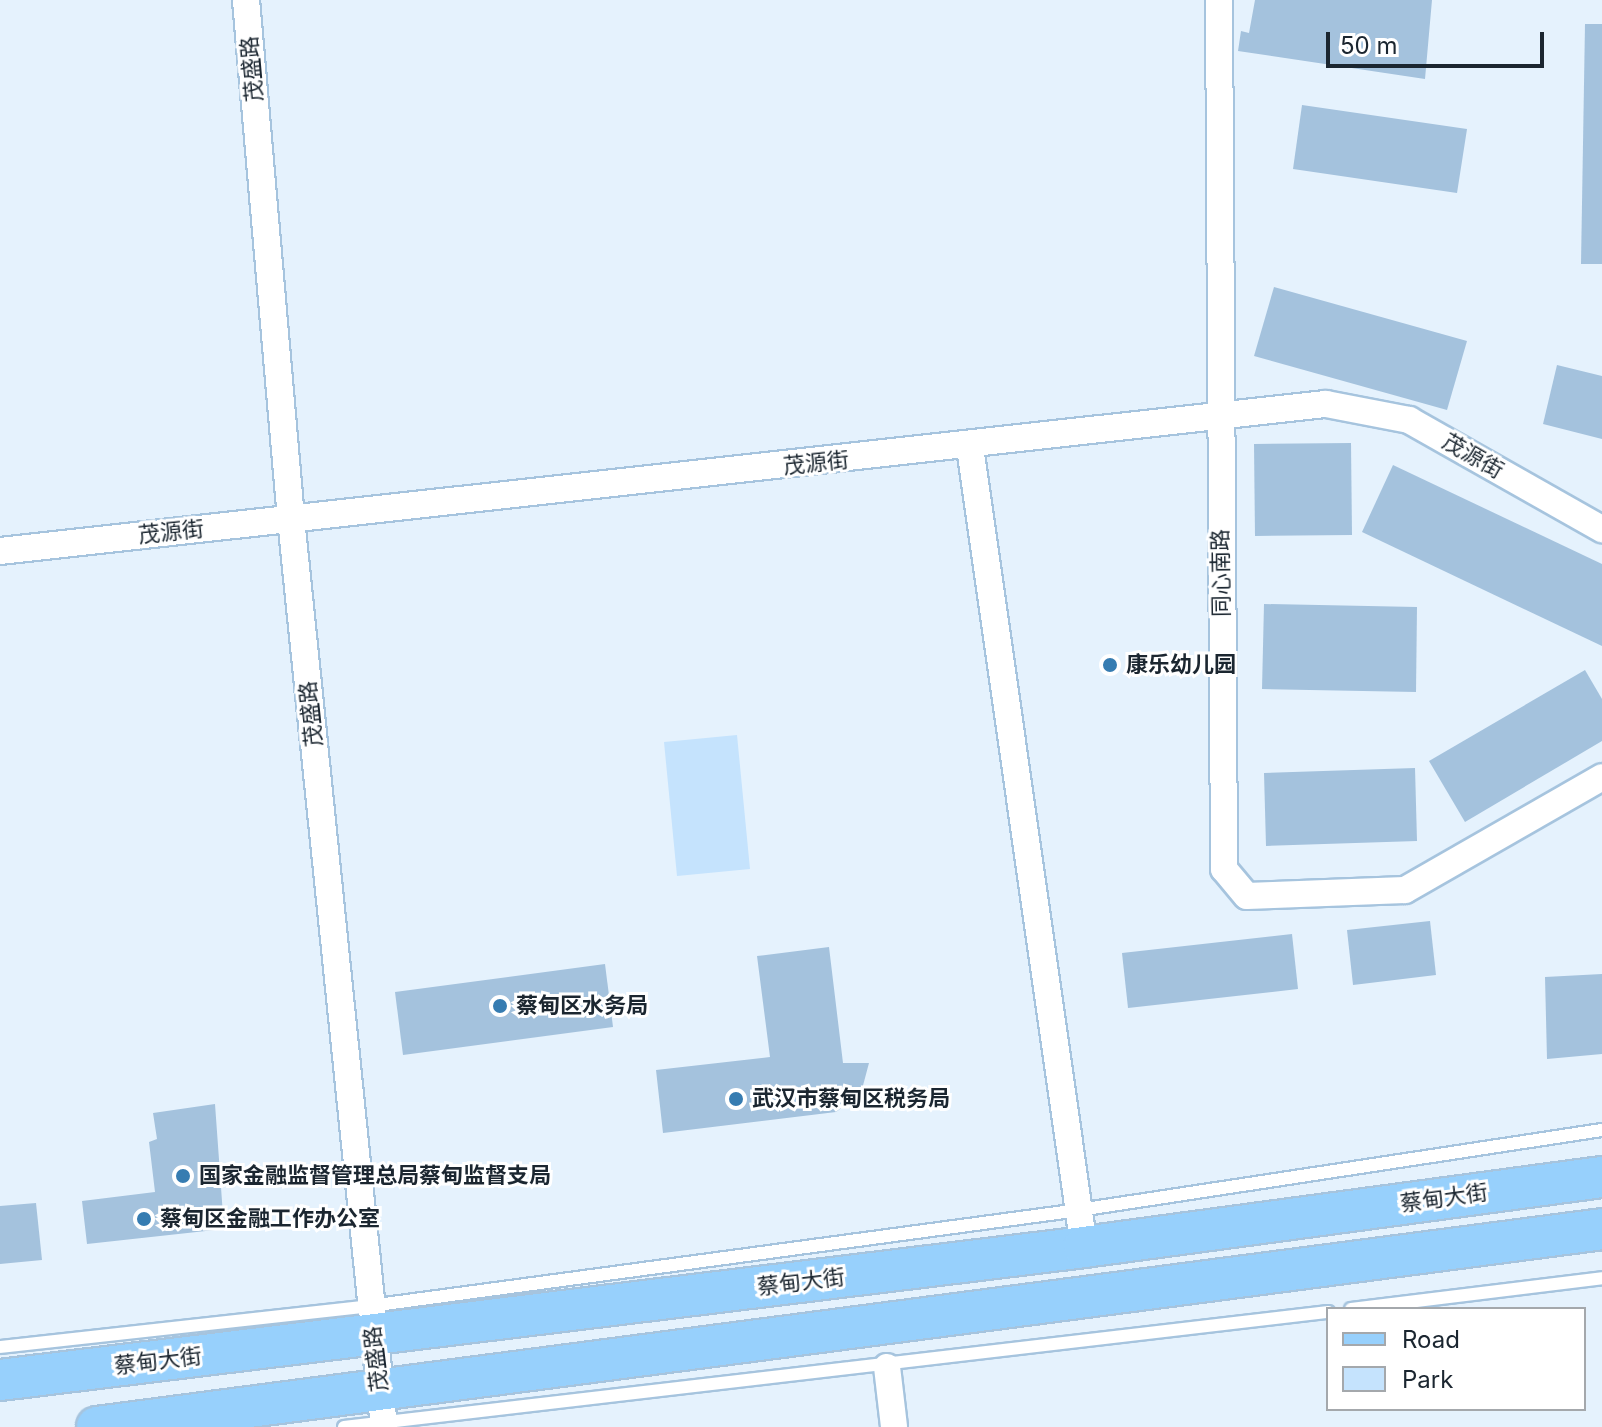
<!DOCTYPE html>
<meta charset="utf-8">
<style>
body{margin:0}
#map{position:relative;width:1602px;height:1427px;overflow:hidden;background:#e5f2fd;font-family:Inter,"Noto Sans SC",sans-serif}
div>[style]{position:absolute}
.green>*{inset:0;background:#c5e3fd}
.building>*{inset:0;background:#a4c2dd}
.roads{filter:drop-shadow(2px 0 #a6c4de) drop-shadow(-2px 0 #a6c4de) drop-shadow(0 2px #a6c4de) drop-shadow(0 -2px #a6c4de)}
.lane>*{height:12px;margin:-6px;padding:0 6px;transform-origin:6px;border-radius:6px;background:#fff}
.street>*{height:26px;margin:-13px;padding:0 13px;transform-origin:13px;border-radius:13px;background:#fff}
.primary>*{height:40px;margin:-20px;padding:0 20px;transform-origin:20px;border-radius:20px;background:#97d0fc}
.dots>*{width:22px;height:22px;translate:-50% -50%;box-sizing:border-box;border:4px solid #fff;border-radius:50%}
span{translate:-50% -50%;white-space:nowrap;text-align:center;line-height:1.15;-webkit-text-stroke:6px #fff;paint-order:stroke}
.street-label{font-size:22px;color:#1b2630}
.poi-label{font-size:22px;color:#1b2630;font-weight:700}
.left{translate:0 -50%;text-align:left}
.legend{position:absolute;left:1326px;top:1307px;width:260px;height:104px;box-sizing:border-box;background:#fff;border:2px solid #a4a8ac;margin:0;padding:10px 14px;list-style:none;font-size:24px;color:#1b2630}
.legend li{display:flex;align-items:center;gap:16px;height:40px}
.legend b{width:40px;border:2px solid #a4a8ac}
.scale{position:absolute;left:1326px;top:32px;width:218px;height:36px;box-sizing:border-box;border:4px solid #1b2630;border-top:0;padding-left:10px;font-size:24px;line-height:28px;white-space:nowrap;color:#1b2630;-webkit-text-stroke:6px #fff;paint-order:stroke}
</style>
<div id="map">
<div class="green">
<i style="clip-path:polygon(737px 735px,750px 869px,677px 876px,664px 742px)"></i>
</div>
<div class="building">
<i style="clip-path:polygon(1255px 0,1432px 0,1425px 79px,1238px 51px,1241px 31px,1249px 33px)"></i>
<i style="clip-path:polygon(1585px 24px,1602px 24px,1602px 264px,1581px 264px)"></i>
<i style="clip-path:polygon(1302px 105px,1467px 129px,1457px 193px,1293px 169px)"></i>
<i style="clip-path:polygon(1274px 287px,1467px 341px,1447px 410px,1254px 356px)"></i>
<i style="clip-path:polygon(1557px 365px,1602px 376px,1602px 439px,1543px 424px)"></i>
<i style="clip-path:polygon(1351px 443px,1352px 535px,1255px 536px,1254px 444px)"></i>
<i style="clip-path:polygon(1393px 465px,1602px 564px,1602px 646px,1362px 532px)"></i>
<i style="clip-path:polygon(1264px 604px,1417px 607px,1416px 692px,1262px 689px)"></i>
<i style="clip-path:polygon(1585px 670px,1602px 699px,1602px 741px,1465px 822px,1429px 761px)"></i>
<i style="clip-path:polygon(1415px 768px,1417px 841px,1266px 846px,1264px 773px)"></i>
<i style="clip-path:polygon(1430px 921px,1436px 975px,1353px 985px,1347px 930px)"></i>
<i style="clip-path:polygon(1292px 934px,1298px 989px,1128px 1008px,1122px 953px)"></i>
<i style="clip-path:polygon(829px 947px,843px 1063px,869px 1063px,861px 1093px,836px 1112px,663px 1133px,656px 1070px,770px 1057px,757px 956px)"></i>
<i style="clip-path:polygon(605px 964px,613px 1027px,403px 1055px,395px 992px)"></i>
<i style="clip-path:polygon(1602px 974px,1602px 1054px,1547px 1059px,1545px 977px)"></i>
<i style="clip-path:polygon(215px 1104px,224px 1229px,87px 1244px,82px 1201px,155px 1192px,149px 1142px,157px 1139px,153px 1113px)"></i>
<i style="clip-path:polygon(36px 1203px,42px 1260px,0 1264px,0 1206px)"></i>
</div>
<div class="roads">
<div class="lane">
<i style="left:1351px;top:1309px;width:253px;rotate:-7deg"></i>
<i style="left:0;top:1347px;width:372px;rotate:-6.3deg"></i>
<i style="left:370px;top:1306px;width:715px;rotate:-7.71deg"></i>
<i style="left:1079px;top:1210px;width:529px;rotate:-8.7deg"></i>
<i style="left:344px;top:1427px;width:991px;rotate:-6.67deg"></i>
</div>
<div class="street">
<i style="left:246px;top:0;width:521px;rotate:85.04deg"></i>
<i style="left:291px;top:519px;width:913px;rotate:84.15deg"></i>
<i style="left:1219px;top:0;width:869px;rotate:89.67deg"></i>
<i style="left:1224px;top:869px;width:35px;rotate:50deg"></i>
<i style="left:1247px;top:896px;width:158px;rotate:-2.2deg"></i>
<i style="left:1405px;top:890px;width:227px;rotate:-29.8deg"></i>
<i style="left:970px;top:447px;width:808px;rotate:81.89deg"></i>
<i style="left:0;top:551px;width:1334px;rotate:-6.33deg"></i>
<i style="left:1326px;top:404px;width:85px;rotate:10.9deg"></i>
<i style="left:1409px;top:420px;width:222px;rotate:29.5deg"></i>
<i style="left:887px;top:1367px;width:60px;rotate:83.3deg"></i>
</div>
<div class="primary">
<i style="left:0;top:1380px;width:1092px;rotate:-6.99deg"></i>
<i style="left:1084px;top:1247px;width:523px;rotate:-7.7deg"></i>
<i style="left:97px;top:1427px;width:1518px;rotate:-7.49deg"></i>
</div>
</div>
<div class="dots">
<i style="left:1110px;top:665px;background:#367cb1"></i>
<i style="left:500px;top:1006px;background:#367cb1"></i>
<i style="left:736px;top:1099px;background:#367cb1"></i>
<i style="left:183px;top:1176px;background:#367cb1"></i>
<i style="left:144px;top:1219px;background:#367cb1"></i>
</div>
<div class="street-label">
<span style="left:252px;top:69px;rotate:-95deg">茂盛路</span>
<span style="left:1473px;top:456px;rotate:30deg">茂源街</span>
<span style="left:816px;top:463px;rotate:-6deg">茂源街</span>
<span style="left:171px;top:532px;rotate:-6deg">茂源街</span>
<span style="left:1221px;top:573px;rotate:-91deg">同心南路</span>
<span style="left:311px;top:714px;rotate:-96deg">茂盛路</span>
<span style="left:1444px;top:1198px;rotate:-8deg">蔡甸大街</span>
<span style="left:801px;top:1282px;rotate:-7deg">蔡甸大街</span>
<span style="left:376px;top:1359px;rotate:-97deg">茂盛路</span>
<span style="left:158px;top:1361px;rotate:-7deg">蔡甸大街</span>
</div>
<div class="poi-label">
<span class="left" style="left:1126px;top:665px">康乐幼儿园</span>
<span class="left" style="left:516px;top:1006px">蔡甸区水务局</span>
<span class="left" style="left:752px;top:1099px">武汉市蔡甸区税务局</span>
<span class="left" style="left:199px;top:1176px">国家金融监督管理总局蔡甸监督支局</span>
<span class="left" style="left:160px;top:1219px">蔡甸区金融工作办公室</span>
</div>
<ul class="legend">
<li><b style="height:10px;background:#97d0fc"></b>Road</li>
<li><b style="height:22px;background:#c5e3fd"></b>Park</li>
</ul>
<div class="scale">50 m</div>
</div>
